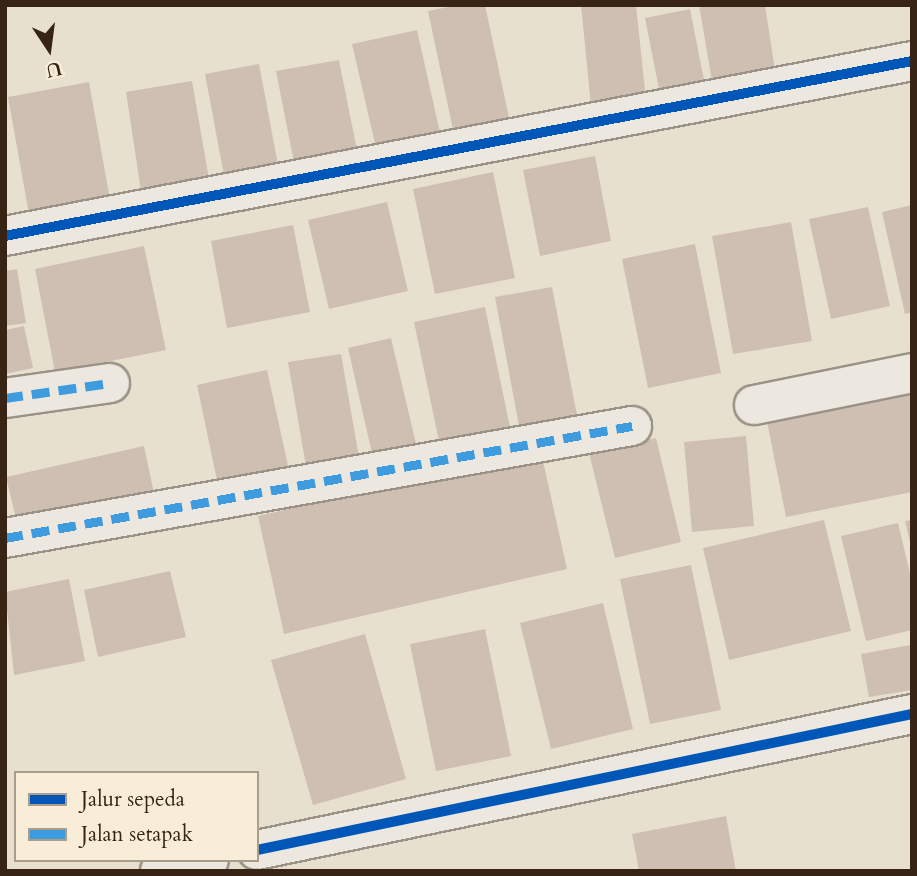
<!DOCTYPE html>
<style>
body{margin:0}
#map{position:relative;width:917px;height:876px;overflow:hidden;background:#e8e0ce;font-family:Cardo,serif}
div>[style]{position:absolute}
.building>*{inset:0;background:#cfbfb3}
.roads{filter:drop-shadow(2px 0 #9a9286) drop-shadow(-2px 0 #9a9286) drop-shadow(0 2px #9a9286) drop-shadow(0 -2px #9a9286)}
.minor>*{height:38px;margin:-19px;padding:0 19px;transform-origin:19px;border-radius:19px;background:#ece8df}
.quiet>*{height:9px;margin-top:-4.5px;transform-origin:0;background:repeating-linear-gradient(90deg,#3e9cde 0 18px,transparent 0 27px)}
.cycleway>*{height:10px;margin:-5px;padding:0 5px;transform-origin:5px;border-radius:5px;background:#0057b8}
span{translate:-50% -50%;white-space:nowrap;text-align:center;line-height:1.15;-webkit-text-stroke:7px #f7edd8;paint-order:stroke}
.frame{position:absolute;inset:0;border:7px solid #372414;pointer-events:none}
.legend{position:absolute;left:14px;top:771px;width:245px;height:91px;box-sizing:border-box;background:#f7edd8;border:2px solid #aa9d8a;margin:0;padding:9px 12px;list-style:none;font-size:21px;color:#372414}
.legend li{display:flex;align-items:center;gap:14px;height:35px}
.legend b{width:35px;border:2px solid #aa9d8a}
.north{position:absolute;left:14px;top:14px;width:70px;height:70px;-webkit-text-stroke:5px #f7edd8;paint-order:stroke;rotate:167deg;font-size:19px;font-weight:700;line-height:28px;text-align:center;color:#372414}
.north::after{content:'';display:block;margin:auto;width:24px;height:32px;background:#372414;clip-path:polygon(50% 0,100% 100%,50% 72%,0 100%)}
</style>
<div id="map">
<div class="building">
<i style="clip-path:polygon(458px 5px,485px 5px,512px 132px,456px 144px,428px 11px)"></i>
<i style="clip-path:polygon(581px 5px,636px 5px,646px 100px,591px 106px)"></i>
<i style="clip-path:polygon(699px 5px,765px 5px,775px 70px,712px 81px)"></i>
<i style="clip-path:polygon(690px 9px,706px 90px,661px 99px,645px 18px)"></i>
<i style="clip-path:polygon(417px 30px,443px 146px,379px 161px,352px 44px)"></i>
<i style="clip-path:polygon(339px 60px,359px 160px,296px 173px,276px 71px)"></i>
<i style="clip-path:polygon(259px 64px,279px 170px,225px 181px,205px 74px)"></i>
<i style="clip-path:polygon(192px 81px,209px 179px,141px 191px,126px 92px)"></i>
<i style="clip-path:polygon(89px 82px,111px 205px,30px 220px,8px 97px)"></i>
<i style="clip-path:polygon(595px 156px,611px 241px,540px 256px,523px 170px)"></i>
<i style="clip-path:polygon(493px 172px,515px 278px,435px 294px,413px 189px)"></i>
<i style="clip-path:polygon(387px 202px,408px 291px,329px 309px,308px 220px)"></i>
<i style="clip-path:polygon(912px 205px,912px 312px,905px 314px,882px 212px)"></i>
<i style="clip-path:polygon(868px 207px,890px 306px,831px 319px,809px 219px)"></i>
<i style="clip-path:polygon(791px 222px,812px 341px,733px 354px,712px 236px)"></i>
<i style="clip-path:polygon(293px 225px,310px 312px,227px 328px,211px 241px)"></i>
<i style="clip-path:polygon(695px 244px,721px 373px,648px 388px,622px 259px)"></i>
<i style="clip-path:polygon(144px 246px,166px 350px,55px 372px,35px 269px)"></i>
<i style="clip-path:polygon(17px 269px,26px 323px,5px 326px,5px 271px)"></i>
<i style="clip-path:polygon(552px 287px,577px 415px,519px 426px,495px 297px)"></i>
<i style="clip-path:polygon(485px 307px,511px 432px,440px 446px,414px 322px)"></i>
<i style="clip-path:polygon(24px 326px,33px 368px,5px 374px,5px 330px)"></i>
<i style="clip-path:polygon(391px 338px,418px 452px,374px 462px,348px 348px)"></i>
<i style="clip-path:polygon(341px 354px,360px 463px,307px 472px,288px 362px)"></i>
<i style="clip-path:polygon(267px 370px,289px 470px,218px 485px,197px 385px)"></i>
<i style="clip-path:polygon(912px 393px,912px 492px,786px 517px,767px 422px)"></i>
<i style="clip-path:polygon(746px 436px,754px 526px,692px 532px,684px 442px)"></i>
<i style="clip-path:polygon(656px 438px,681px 542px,615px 558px,589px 453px)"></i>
<i style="clip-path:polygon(144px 446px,154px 493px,17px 523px,6px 477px)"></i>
<i style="clip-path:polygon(541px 452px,567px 569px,284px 634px,258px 516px)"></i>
<i style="clip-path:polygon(824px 520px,851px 631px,729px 660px,703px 548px)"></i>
<i style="clip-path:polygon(912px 520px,912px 546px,911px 546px,905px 521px)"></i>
<i style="clip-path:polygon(898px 523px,912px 582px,912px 630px,866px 641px,841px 536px)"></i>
<i style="clip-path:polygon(691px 565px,721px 710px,650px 724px,620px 579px)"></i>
<i style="clip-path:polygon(170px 571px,186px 637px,98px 657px,84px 590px)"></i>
<i style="clip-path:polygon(69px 579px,85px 661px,14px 675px,5px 592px)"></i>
<i style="clip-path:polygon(603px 603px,633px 729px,551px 749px,520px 623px)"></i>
<i style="clip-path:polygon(485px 629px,511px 756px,436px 771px,410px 644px)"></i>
<i style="clip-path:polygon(365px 634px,406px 779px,313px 805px,271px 660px)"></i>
<i style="clip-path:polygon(910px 645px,912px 690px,869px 697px,861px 654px)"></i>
<i style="clip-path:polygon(726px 816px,736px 871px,639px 871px,632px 834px)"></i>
</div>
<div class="roads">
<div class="minor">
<i style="left:5px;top:236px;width:924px;rotate:-10.92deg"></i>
<i style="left:5px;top:398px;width:106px;rotate:-8.1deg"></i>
<i style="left:754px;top:405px;width:161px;rotate:-11.4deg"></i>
<i style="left:5px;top:538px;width:637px;rotate:-10.13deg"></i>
<i style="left:257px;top:850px;width:669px;rotate:-11.73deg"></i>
<i style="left:160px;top:871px;width:50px;rotate:-12.7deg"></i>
</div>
</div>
<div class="quiet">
<i style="left:5px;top:398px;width:106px;rotate:-8.1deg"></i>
<i style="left:5px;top:538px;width:637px;rotate:-10.13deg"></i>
</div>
<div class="cycleway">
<i style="left:5px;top:236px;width:924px;rotate:-10.92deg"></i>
<i style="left:257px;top:850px;width:669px;rotate:-11.73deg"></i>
</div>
<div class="frame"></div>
<ul class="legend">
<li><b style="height:9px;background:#0057b8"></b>Jalur sepeda</li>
<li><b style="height:9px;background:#3e9cde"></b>Jalan setapak</li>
</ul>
<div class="north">U</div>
</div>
